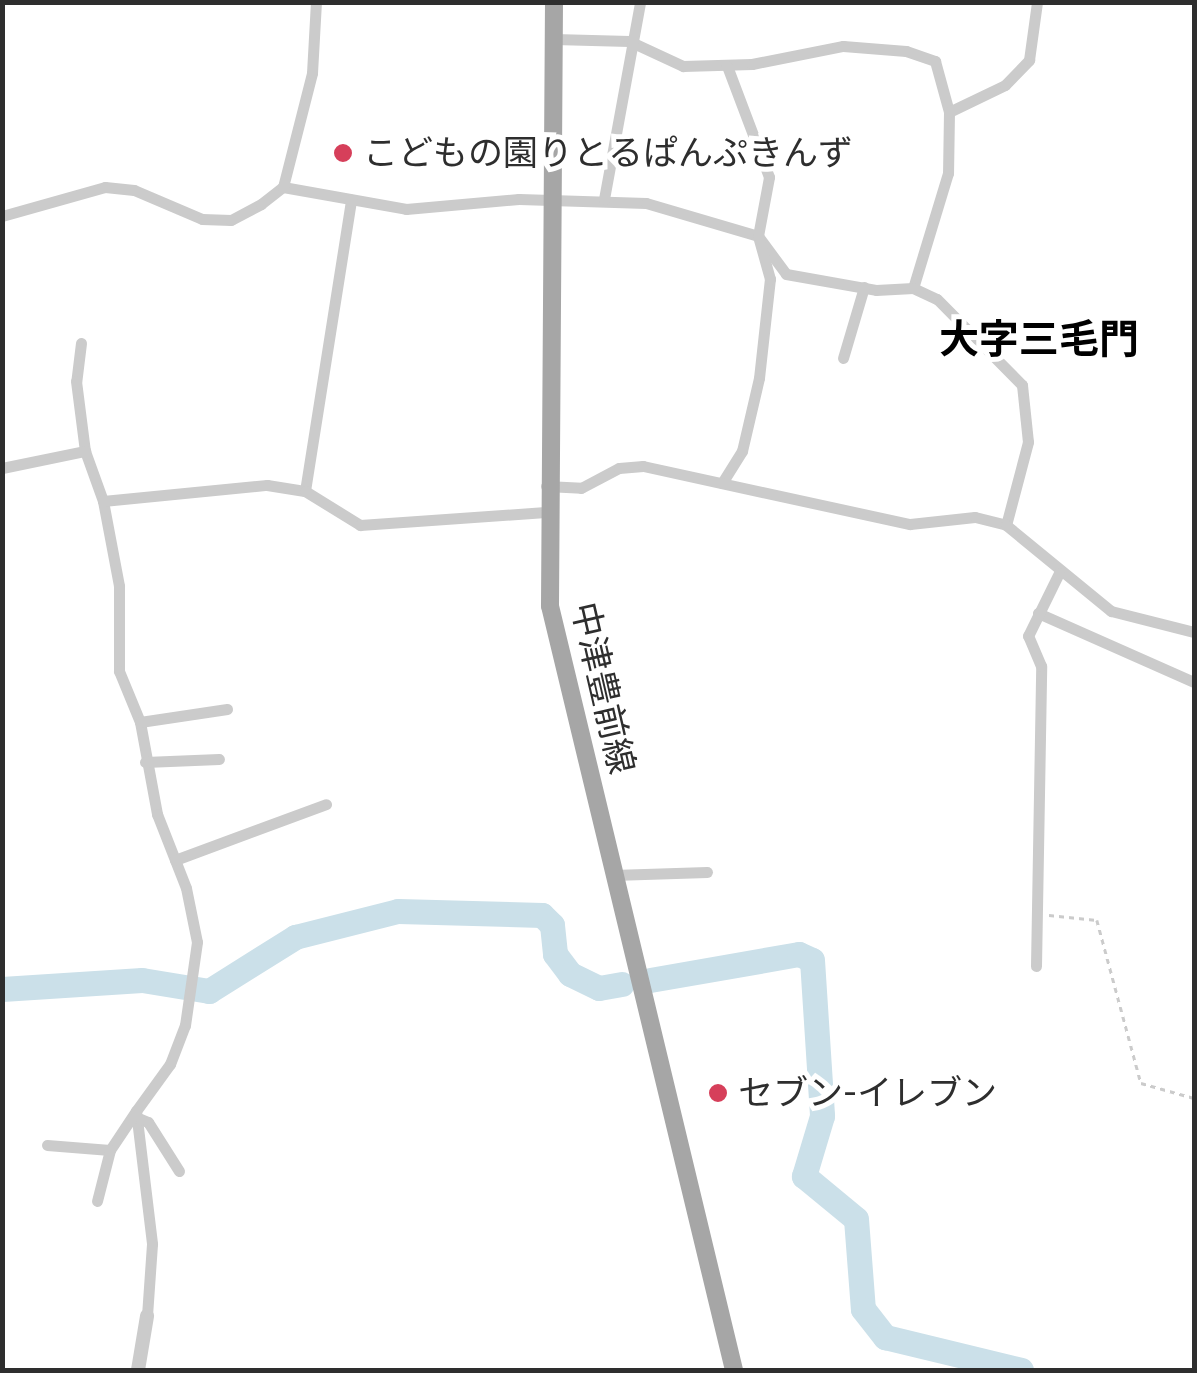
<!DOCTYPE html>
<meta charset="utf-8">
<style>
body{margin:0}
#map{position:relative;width:1197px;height:1373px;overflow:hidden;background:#fff;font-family:"Fira Sans","Noto Sans JP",sans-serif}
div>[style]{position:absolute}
.river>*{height:25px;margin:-12.5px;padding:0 12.5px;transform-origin:12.5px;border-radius:12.5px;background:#cbe0e9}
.path>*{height:2.5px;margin-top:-1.25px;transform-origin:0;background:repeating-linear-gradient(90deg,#cbcbcb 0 5px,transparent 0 10px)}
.minor>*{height:11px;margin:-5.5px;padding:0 5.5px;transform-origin:5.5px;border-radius:5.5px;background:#cbcbcb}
.tertiary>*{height:14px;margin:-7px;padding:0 7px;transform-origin:7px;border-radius:7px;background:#cbcbcb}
.primary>*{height:18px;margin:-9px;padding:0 9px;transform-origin:9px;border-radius:9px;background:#a6a6a6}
.dots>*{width:28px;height:28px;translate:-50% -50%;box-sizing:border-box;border:5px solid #fff;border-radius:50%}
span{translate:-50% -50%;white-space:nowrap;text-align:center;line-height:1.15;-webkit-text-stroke:10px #fff;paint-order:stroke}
.poi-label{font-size:35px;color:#2e2e2e}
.left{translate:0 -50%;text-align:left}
.street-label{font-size:35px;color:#2e2e2e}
.quarter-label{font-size:40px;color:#000;font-weight:700}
.frame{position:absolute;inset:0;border:5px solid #2e2e2e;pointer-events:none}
</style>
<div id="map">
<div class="river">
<i style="left:650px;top:980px;width:151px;rotate:-9.9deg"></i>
<i style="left:799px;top:954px;width:14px;rotate:25deg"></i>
<i style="left:812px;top:960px;width:156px;rotate:86.3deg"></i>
<i style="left:822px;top:1116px;width:63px;rotate:106.7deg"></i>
<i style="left:804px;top:1176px;width:67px;rotate:39.6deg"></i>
<i style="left:856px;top:1219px;width:90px;rotate:85.6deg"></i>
<i style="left:863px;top:1309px;width:36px;rotate:52deg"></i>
<i style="left:885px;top:1337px;width:140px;rotate:13.6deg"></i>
<i style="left:2px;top:989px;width:140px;rotate:-3.7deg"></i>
<i style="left:142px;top:980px;width:68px;rotate:9.3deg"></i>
<i style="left:209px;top:991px;width:102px;rotate:-32.1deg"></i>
<i style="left:295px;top:937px;width:106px;rotate:-14.2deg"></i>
<i style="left:398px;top:911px;width:144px;rotate:1.6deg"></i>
<i style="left:542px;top:915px;width:14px;rotate:45deg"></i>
<i style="left:552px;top:925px;width:29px;rotate:84deg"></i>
<i style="left:555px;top:954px;width:25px;rotate:53deg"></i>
<i style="left:570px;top:974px;width:32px;rotate:26deg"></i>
<i style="left:599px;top:988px;width:23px;rotate:-10deg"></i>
</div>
<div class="path">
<i style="left:1049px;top:915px;width:48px;rotate:5.9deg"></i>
<i style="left:1097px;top:920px;width:169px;rotate:74.9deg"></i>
<i style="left:1141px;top:1083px;width:55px;rotate:15.8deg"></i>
</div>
<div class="minor">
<i style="left:554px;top:39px;width:75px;rotate:1.5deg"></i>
<i style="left:629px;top:41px;width:60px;rotate:24.8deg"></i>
<i style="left:683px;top:66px;width:69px;rotate:-1.7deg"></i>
<i style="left:752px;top:64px;width:93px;rotate:-11.2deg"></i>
<i style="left:843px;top:46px;width:63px;rotate:4.5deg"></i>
<i style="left:906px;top:51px;width:31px;rotate:19deg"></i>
<i style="left:935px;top:61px;width:53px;rotate:74.6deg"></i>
<i style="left:949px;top:112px;width:61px;rotate:90.9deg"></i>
<i style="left:948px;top:173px;width:120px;rotate:106.9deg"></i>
<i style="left:949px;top:112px;width:62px;rotate:-25.7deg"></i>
<i style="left:1005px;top:85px;width:35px;rotate:-46deg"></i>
<i style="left:1029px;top:60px;width:59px;rotate:-82.1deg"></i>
<i style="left:283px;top:187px;width:125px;rotate:10.1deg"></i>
<i style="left:406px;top:209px;width:113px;rotate:-5.1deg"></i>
<i style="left:519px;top:199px;width:127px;rotate:1.8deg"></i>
<i style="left:646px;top:203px;width:117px;rotate:16.4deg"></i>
<i style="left:758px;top:236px;width:47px;rotate:53.6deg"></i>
<i style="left:786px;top:274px;width:91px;rotate:10.1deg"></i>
<i style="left:876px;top:290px;width:37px;rotate:-3deg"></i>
<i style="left:913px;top:288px;width:26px;rotate:25deg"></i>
<i style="left:937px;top:299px;width:121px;rotate:45.3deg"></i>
<i style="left:1022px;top:385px;width:57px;rotate:84deg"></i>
<i style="left:1028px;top:442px;width:86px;rotate:104.8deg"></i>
<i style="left:604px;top:199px;width:200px;rotate:-79.6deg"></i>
<i style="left:2px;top:216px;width:107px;rotate:-15.7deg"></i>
<i style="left:105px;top:187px;width:29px;rotate:6deg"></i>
<i style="left:134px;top:190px;width:74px;rotate:23.1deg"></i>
<i style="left:202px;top:219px;width:29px;rotate:2deg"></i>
<i style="left:231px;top:220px;width:34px;rotate:-28deg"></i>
<i style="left:261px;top:204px;width:28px;rotate:-38deg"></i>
<i style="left:283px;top:187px;width:118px;rotate:-75.7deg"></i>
<i style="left:312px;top:73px;width:71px;rotate:-86.8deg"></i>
<i style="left:81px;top:343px;width:38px;rotate:97deg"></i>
<i style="left:76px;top:381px;width:71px;rotate:82.7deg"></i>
<i style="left:843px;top:358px;width:74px;rotate:-73.5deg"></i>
<i style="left:2px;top:468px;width:85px;rotate:-11.6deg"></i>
<i style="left:85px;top:451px;width:53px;rotate:70.2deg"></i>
<i style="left:103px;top:501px;width:86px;rotate:79.3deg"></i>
<i style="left:119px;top:586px;width:85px;rotate:90deg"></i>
<i style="left:119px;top:671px;width:55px;rotate:67.6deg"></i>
<i style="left:140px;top:722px;width:94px;rotate:79.5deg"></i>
<i style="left:157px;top:814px;width:79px;rotate:68.6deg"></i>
<i style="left:186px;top:888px;width:55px;rotate:78.5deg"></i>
<i style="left:197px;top:942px;width:84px;rotate:98.2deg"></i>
<i style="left:185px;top:1025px;width:42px;rotate:111deg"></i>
<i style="left:170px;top:1064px;width:58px;rotate:125.9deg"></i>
<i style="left:136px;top:1111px;width:134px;rotate:83.1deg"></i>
<i style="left:152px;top:1244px;width:72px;rotate:94deg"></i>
<i style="left:722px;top:483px;width:38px;rotate:-58deg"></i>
<i style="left:742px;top:451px;width:75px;rotate:-76.9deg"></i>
<i style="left:759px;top:378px;width:100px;rotate:-83.7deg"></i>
<i style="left:770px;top:279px;width:45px;rotate:-105.6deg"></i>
<i style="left:758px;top:236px;width:60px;rotate:-79.4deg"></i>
<i style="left:769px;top:177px;width:119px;rotate:-110.7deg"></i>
<i style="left:546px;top:486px;width:35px;rotate:3deg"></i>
<i style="left:581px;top:488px;width:43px;rotate:-27.8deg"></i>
<i style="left:619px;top:468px;width:24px;rotate:-5deg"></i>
<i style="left:643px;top:466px;width:273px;rotate:12.3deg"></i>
<i style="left:910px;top:524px;width:65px;rotate:-6.1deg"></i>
<i style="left:975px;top:517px;width:32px;rotate:14deg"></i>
<i style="left:1006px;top:525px;width:136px;rotate:39.3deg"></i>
<i style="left:1111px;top:611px;width:86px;rotate:14.2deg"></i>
<i style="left:305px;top:491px;width:295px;rotate:-81deg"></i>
<i style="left:103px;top:501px;width:165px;rotate:-5.6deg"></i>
<i style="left:267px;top:485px;width:38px;rotate:9deg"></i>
<i style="left:305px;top:491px;width:65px;rotate:31.7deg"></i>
<i style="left:360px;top:525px;width:186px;rotate:-4deg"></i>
<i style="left:1038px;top:613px;width:171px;rotate:23.9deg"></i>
<i style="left:140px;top:722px;width:88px;rotate:-8.5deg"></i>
<i style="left:145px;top:762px;width:74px;rotate:-2.3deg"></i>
<i style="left:175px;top:860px;width:161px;rotate:-20.3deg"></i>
<i style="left:613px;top:875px;width:94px;rotate:-1.8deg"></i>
<i style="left:1036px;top:966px;width:300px;rotate:-89deg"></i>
<i style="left:1041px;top:666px;width:33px;rotate:-113deg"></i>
<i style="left:1028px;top:636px;width:70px;rotate:-63.8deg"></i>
<i style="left:136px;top:1117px;width:13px;rotate:23deg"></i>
<i style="left:148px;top:1122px;width:58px;rotate:57.7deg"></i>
<i style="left:47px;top:1145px;width:63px;rotate:4.5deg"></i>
<i style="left:110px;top:1150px;width:47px;rotate:-56.3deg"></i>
<i style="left:97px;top:1201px;width:53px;rotate:-75.7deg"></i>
</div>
<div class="tertiary">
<i style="left:138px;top:1370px;width:55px;rotate:-80.5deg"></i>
</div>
<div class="primary">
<i style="left:554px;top:2px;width:604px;rotate:90.38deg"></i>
<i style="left:550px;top:606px;width:786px;rotate:76.46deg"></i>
</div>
<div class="dots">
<i style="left:343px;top:153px;background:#d63f5a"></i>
<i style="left:718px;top:1093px;background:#d63f5a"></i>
</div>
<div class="poi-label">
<span class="left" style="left:363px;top:153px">こどもの園りとるぱんぷきんず</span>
<span class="left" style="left:738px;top:1093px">セブン-イレブン</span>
</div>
<div class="street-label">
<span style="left:603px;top:688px;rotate:77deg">中津豊前線</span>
</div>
<div class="quarter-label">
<span style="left:1039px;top:340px">大字三毛門</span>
</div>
<div class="frame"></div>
</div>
